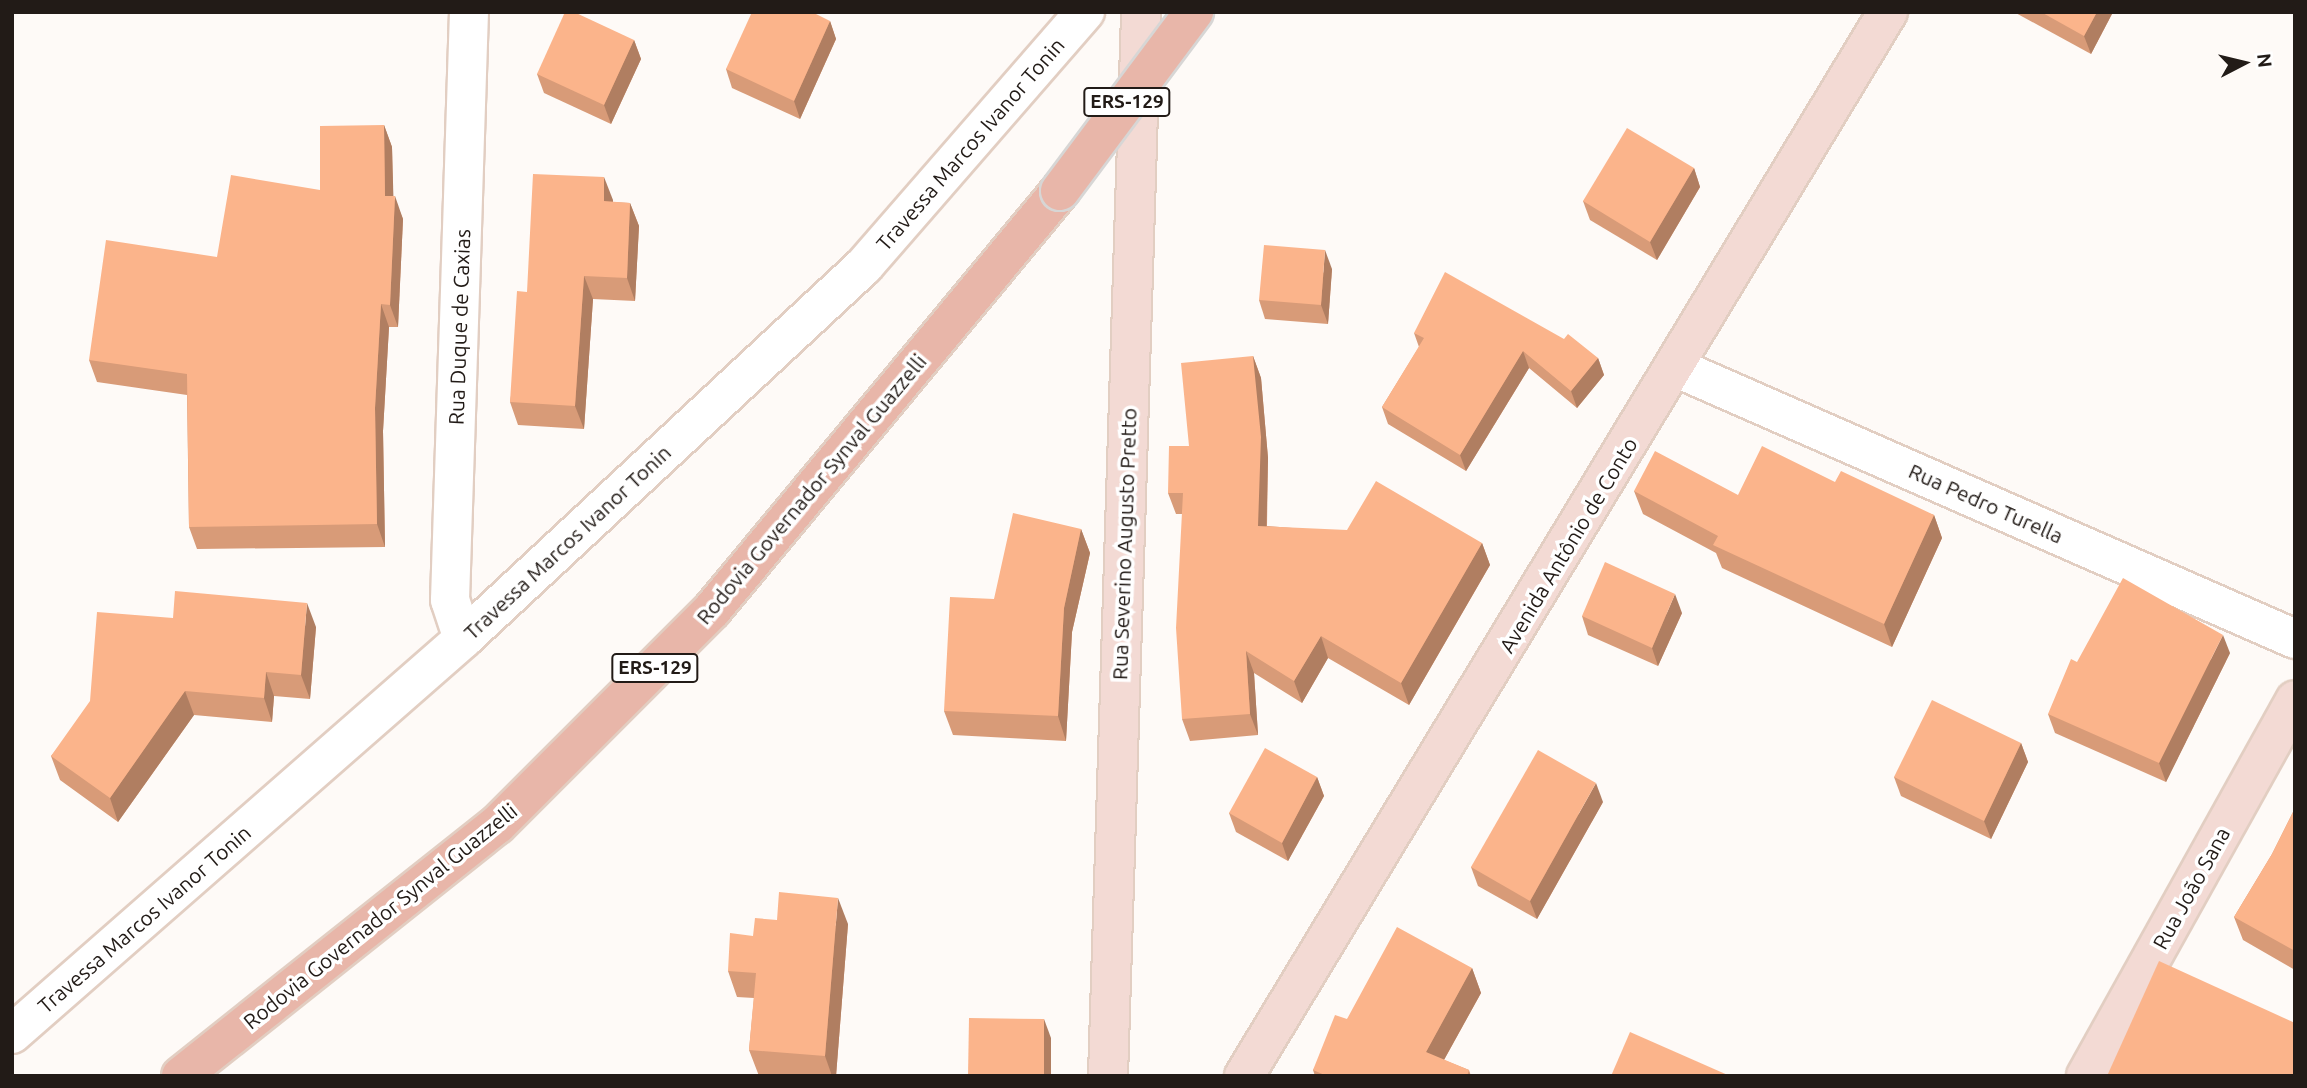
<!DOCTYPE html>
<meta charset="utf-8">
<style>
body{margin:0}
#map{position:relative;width:2307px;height:1088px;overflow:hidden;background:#fefaf7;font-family:Ubuntu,sans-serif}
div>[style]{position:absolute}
.roads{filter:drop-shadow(2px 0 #e2cec2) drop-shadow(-2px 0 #e2cec2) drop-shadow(0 2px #e2cec2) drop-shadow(0 -2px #e2cec2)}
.street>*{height:38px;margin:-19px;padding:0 19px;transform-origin:19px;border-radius:19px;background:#fff}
.secondary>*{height:38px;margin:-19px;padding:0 19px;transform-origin:19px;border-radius:19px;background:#f3dad4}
.primary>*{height:38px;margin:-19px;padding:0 19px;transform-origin:19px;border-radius:19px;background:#e8b6a9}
.bridges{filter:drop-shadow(2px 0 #d7d6d5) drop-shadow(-2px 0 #d7d6d5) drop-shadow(0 2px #d7d6d5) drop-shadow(0 -2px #d7d6d5)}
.primary-bridge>*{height:38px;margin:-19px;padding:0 19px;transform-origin:19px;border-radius:19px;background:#e8b6a9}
.wall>*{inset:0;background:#d89b78}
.shaded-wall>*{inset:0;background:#b07e61}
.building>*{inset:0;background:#fbb48b}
span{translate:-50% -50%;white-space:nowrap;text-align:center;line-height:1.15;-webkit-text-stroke:7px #fff;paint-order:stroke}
.shield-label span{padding:2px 5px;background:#fff;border:2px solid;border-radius:5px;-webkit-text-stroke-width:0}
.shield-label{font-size:19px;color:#221b17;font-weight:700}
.street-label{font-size:21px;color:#221b17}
.frame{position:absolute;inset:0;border:14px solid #221b17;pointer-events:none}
.north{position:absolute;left:2209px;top:28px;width:70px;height:70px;-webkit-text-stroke:5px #fff;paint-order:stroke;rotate:83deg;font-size:19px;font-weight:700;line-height:28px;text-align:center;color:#221b17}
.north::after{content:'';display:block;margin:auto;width:24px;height:32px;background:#221b17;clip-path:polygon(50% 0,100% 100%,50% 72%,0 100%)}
</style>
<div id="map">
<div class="roads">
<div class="street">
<i style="left:1677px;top:368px;width:675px;rotate:23.68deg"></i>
<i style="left:463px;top:639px;width:41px;rotate:-108.4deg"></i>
<i style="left:450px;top:600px;width:588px;rotate:-88.15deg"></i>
<i style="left:12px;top:1034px;width:600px;rotate:-41.21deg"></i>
<i style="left:463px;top:639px;width:548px;rotate:-42.93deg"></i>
<i style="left:864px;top:266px;width:337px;rotate:-49deg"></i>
</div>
<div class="secondary">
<i style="left:1108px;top:1076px;width:1065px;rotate:-88.22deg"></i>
<i style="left:1244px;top:1076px;width:1244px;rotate:-58.82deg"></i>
<i style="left:2086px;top:1076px;width:430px;rotate:-60.9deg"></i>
</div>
<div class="primary">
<i style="left:181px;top:1076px;width:404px;rotate:-38.5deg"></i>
<i style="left:497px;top:825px;width:304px;rotate:-45deg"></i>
<i style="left:712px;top:610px;width:545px;rotate:-50.29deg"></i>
</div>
</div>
<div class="bridges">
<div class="primary-bridge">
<i style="left:1060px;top:191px;width:224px;rotate:-53.2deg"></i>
</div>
</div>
<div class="wall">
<i style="clip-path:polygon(2014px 12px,2113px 12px,2091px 54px)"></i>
<i style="clip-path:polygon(830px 21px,836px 39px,800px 119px,732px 88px,726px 69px)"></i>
<i style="clip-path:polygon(634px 40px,641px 59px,611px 124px,544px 93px,537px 74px)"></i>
<i style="clip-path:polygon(384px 125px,392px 147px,393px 196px,403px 219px,398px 327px,389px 327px,383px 431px,385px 547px,197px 549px,189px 527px,187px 395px,97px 382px,89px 360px,217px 257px,320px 190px)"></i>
<i style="clip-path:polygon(1694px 168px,1700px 187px,1657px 260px,1590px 220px,1583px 201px)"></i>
<i style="clip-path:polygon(613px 200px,613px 202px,630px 203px,639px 226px,635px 301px,593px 299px,584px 429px,518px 425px,510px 402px,527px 292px)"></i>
<i style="clip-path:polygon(1332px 269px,1328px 324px,1265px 319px,1259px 300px)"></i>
<i style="clip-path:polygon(1414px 333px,1598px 358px,1604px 375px,1577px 408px,1529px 368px,1466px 471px,1388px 424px,1382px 407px,1419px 347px)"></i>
<i style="clip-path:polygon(1253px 356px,1261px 378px,1268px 458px,1267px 526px,1482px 543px,1490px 565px,1409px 705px,1328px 658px,1302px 703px,1254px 673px,1258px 735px,1190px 741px,1182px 719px,1182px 514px,1176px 514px,1168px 493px,1189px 446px)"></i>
<i style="clip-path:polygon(1835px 482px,1934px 515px,1942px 538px,1892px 647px,1722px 568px,1716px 553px,1643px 514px,1634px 491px,1738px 495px)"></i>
<i style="clip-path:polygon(1081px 529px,1090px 553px,1072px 632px,1066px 741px,953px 735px,944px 711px,994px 599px)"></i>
<i style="clip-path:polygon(1682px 613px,1658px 666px,1588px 635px,1582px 616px)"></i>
<i style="clip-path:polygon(173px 618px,316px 627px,310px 699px,274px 696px,272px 722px,194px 715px,118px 822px,60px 780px,51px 756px)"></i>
<i style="clip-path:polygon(2230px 653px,2166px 782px,2055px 733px,2048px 714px)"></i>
<i style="clip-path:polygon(2021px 743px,2028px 762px,1991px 839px,1901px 796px,1894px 777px)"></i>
<i style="clip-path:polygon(1317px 777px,1324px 796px,1288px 861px,1236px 832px,1229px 813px)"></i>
<i style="clip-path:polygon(1603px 802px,1537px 919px,1478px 886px,1471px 867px)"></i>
<i style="clip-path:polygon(2295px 808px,2295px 970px,2243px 940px,2234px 917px,2272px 854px)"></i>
<i style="clip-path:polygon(848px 924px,836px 1076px,759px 1076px,749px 1050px,754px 998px,737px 997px,728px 971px,753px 936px)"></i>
<i style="clip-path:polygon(1472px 968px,1481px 993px,1444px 1060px,1469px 1070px,1471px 1076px,1315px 1076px,1313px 1070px,1347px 1019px)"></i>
</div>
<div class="shaded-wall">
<i style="clip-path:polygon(2097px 12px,2113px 12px,2091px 54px,2084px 36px)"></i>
<i style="clip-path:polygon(830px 21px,836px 39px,800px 119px,794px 101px)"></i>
<i style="clip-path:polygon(634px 40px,641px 59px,611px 124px,604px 105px)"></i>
<i style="clip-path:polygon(384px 125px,392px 147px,394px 218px,385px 196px)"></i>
<i style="clip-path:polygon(1694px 168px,1700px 187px,1657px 260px,1650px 242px)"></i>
<i style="clip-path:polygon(604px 177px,613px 200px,612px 224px,604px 201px)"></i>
<i style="clip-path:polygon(395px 196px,403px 219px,398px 327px,390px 305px)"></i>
<i style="clip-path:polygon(630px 203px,639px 226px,635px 301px,627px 278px)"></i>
<i style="clip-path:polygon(1325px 250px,1332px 269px,1328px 324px,1321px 305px)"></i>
<i style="clip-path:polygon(584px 276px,593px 299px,584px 429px,575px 406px)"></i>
<i style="clip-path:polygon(381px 304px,389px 327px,383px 431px,385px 547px,377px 524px,375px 408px)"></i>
<i style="clip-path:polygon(1523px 351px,1529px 368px,1466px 471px,1460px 455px)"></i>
<i style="clip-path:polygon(1253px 356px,1261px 378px,1268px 458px,1266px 547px,1258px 526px)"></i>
<i style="clip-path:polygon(1598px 358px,1604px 375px,1577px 408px,1571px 391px)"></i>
<i style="clip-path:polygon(1934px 515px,1942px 538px,1892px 647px,1884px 624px)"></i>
<i style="clip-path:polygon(1081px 529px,1090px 553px,1072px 632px,1066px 741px,1058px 716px,1064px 608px)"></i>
<i style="clip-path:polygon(1482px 543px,1490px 565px,1409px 705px,1401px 683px)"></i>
<i style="clip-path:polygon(1675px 594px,1682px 613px,1658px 666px,1652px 648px)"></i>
<i style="clip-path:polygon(307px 603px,316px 627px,310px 699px,301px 675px)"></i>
<i style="clip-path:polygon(2223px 635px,2230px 653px,2166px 782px,2159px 763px)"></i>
<i style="clip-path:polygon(1321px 636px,1328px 658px,1302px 703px,1294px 681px)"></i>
<i style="clip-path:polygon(1246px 651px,1254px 673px,1258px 735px,1250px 714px)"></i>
<i style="clip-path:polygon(266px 672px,274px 696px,272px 722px,264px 698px)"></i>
<i style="clip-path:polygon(185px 691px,194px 715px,118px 822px,110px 798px)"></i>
<i style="clip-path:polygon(2021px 743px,2028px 762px,1991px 839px,1984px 821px)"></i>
<i style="clip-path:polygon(1317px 777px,1324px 796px,1288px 861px,1282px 843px)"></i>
<i style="clip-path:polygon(1596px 783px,1603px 802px,1537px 919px,1530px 901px)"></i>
<i style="clip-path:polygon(838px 898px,848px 924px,836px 1076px,832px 1076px,825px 1056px)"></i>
<i style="clip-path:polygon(1472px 968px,1481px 993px,1435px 1076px,1426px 1052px)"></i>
<i style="clip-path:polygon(1044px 1019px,1051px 1038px,1051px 1076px,1044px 1076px)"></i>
</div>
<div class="building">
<i style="clip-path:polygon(565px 12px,574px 12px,634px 40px,604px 105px,537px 74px)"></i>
<i style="clip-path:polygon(752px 12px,812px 12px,830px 21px,794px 101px,726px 69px)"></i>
<i style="clip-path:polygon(2041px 12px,2097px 12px,2084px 36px)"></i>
<i style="clip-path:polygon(384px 125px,385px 196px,395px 196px,390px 305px,381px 304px,375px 408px,377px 524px,189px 527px,187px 374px,89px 360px,106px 240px,217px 257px,231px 175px,320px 190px,320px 126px)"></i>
<i style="clip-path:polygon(1627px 128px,1694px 168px,1650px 242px,1583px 201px)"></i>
<i style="clip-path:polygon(533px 174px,604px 177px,604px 201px,630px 203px,627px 278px,584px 276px,575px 406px,510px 402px,517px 291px,527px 292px)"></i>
<i style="clip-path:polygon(1264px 245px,1325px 250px,1321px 305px,1259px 300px)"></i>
<i style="clip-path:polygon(1445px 272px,1564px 339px,1568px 334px,1598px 358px,1571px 391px,1523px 351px,1460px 455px,1382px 407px,1424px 338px,1414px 333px)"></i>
<i style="clip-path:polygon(1253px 356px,1261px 437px,1258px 526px,1347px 530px,1376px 481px,1482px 543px,1401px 683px,1321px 636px,1294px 681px,1246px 651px,1250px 714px,1182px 719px,1176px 628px,1183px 493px,1168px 493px,1169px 446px,1189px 446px,1181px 363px)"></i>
<i style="clip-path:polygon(1762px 446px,1835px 482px,1841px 471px,1934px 515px,1884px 624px,1713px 545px,1718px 536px,1634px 491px,1655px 451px,1738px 495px)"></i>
<i style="clip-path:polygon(1013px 513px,1081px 529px,1064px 608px,1058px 716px,944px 711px,950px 597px,994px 599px)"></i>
<i style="clip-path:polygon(1605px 562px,1675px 594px,1652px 648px,1582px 616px)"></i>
<i style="clip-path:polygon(2123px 578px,2223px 635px,2159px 763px,2048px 714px,2071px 659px,2077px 662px)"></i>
<i style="clip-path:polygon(175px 591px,307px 603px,301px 675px,266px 672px,264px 698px,185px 691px,110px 798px,51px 756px,90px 701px,97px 612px,173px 618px)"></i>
<i style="clip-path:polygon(1932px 700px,2021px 743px,1984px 821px,1894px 777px)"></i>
<i style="clip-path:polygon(1265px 748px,1317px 777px,1282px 843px,1229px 813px)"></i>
<i style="clip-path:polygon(1538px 750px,1596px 783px,1530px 901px,1471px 867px)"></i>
<i style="clip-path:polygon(2295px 808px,2295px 951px,2234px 917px,2272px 854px)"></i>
<i style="clip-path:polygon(779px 892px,838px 898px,825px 1056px,749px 1050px,756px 973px,728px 971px,730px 933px,753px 936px,755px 918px,777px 920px)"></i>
<i style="clip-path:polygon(1397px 927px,1472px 968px,1426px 1052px,1469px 1070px,1467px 1076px,1327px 1076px,1313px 1070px,1335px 1015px,1347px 1019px)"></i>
<i style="clip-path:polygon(2159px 961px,2295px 1023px,2295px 1076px,2107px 1076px)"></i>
<i style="clip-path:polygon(969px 1018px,1044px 1019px,1044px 1076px,968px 1076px)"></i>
<i style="clip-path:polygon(1630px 1032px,1730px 1076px,1611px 1076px)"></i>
</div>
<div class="shield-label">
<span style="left:1127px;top:102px">ERS-129</span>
<span style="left:655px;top:668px">ERS-129</span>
</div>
<div class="street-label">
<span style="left:970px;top:144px;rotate:-49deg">Travessa Marcos Ivanor Tonin</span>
<span style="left:459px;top:327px;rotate:-88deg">Rua Duque de Caxias</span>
<span style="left:811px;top:489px;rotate:-50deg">Rodovia Governador Synval Guazzelli</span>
<span style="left:1986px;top:503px;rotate:24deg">Rua Pedro Turella</span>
<span style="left:567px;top:542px;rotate:-43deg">Travessa Marcos Ivanor Tonin</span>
<span style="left:1124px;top:544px;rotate:-88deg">Rua Severino Augusto Pretto</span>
<span style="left:1568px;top:545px;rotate:-59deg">Avenida Antônio de Conto</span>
<span style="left:2191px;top:888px;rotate:-61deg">Rua João Sana</span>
<span style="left:380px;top:916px;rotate:-39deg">Rodovia Governador Synval Guazzelli</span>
<span style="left:144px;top:919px;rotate:-41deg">Travessa Marcos Ivanor Tonin</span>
</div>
<div class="frame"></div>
<div class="north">N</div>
</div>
